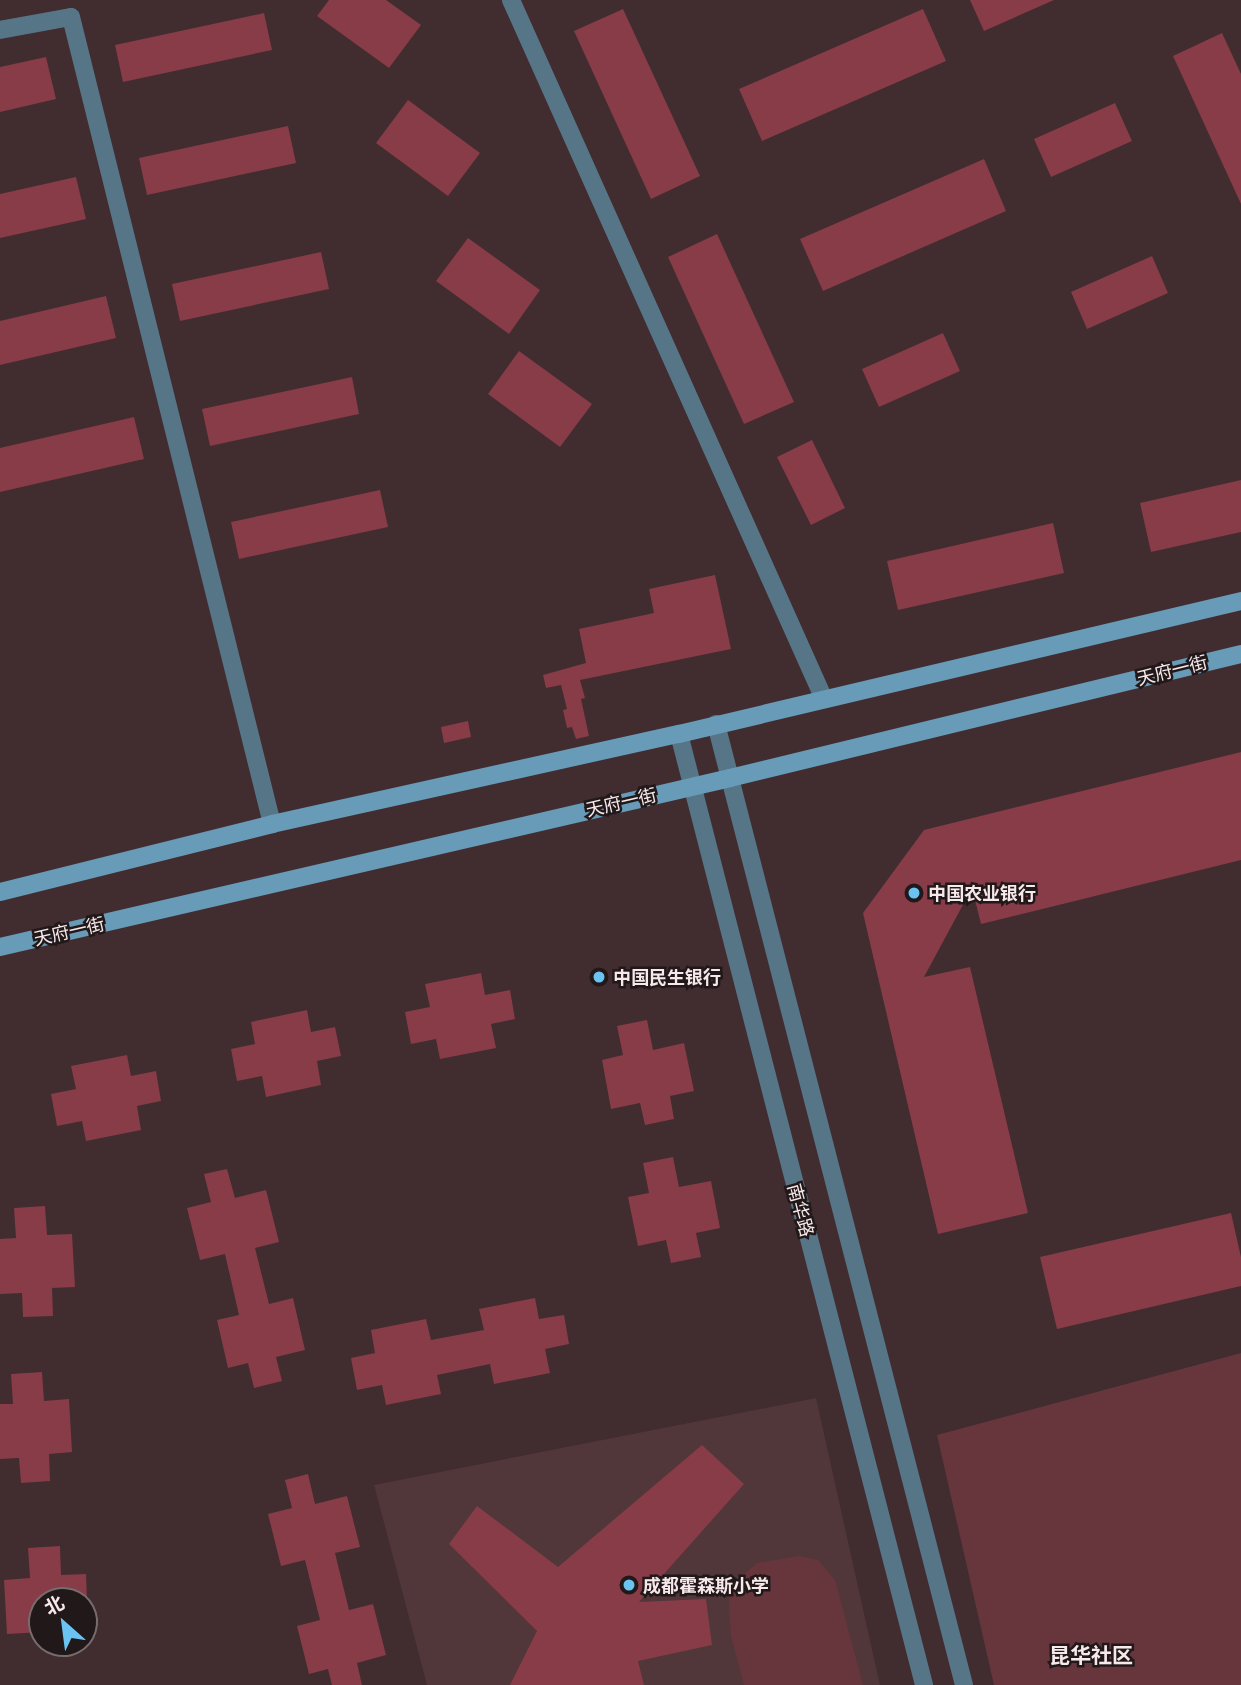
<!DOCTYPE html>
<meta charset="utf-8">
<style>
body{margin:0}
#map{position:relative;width:1241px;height:1685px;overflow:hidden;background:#412c2f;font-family:Manrope,"Noto Sans SC",sans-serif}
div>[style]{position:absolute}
.built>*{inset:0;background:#51363a}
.green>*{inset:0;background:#67363d}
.building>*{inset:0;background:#873c48}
.minor>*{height:18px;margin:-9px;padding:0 9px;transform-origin:9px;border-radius:9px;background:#567688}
.tertiary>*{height:18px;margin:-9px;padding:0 9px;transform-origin:9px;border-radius:9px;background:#567688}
.secondary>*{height:18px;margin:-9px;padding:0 9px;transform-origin:9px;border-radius:9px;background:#679bb8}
.dots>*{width:19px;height:19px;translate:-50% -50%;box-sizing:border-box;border:4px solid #211819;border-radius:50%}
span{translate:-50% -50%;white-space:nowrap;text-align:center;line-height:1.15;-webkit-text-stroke:5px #211819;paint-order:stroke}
.street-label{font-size:18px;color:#f7e9eb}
.poi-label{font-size:18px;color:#f7e9eb;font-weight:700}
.left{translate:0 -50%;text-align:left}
.quarter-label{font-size:21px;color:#f7e9eb;font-weight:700}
.north{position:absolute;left:28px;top:1587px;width:70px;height:70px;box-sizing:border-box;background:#211819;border:2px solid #776c6d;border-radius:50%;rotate:332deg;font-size:19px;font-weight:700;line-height:28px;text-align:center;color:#f7e9eb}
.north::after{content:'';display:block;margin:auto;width:24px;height:32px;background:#6bc3f2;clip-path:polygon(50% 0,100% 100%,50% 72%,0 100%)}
</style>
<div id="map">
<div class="built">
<i style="clip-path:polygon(816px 1398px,880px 1685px,427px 1685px,374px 1485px)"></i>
</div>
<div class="green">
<i style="clip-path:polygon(1241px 1353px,1241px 1685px,994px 1685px,937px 1435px)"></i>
<i style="clip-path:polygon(799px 1556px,818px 1560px,835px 1580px,863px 1685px,744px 1685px,731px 1636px,729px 1604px,732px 1584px,757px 1563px)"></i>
</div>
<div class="building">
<i style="clip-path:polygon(329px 0,386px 0,421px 25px,389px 68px,317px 16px)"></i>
<i style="clip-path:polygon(970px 0,1054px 0,984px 31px)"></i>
<i style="clip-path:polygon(623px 9px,700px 176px,651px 199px,574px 31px)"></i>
<i style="clip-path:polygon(923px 9px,946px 61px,762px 141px,739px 89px)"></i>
<i style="clip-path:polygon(264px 13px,272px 50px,123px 82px,115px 45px)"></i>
<i style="clip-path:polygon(1222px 33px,1241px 74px,1241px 204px,1173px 56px)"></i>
<i style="clip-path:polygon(46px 57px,56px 99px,0 112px,0 67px)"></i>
<i style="clip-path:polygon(408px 100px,480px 153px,448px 196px,376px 143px)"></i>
<i style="clip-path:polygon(1115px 103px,1132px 141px,1051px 177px,1034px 139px)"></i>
<i style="clip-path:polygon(288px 126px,296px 163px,147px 195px,139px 158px)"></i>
<i style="clip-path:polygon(984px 159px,1006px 211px,823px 291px,800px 239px)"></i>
<i style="clip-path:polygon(76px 177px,86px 219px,0 238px,0 194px)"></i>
<i style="clip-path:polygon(717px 234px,794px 402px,744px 424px,668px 257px)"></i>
<i style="clip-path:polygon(468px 238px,540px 290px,509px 334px,436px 281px)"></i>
<i style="clip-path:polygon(321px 252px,329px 289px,180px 321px,172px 284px)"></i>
<i style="clip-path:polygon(1152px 256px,1168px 293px,1087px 329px,1071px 292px)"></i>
<i style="clip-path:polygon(106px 296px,116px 338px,0 365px,0 321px)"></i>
<i style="clip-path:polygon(943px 333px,960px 371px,879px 407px,862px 369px)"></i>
<i style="clip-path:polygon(519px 351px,592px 404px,560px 447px,488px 394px)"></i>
<i style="clip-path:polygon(352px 377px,359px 414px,210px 446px,202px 409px)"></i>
<i style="clip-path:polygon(134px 417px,144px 459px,0 492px,0 448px)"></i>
<i style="clip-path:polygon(812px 440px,845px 508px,811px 525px,777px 457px)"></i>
<i style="clip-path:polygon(1241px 480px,1241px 532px,1151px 552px,1140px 503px)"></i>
<i style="clip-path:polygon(380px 490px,388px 527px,239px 559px,231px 522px)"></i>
<i style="clip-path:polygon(1053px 523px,1064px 573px,898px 610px,887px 561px)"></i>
<i style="clip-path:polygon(715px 575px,731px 649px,580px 680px,585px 698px,581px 699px,589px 736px,576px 739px,572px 727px,567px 728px,563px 710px,567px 709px,561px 685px,546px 688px,543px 675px,586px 663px,579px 629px,654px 613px,649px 589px)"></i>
<i style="clip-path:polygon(468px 721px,471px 737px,444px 743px,441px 727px)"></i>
<i style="clip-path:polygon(1241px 752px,1241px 860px,981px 924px,972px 888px,924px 977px,970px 967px,1028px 1213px,938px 1234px,863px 913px,924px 830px)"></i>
<i style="clip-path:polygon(481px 973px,485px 995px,510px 990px,515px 1019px,491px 1024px,496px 1048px,440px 1059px,436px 1039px,411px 1044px,405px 1012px,430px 1007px,425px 984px)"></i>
<i style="clip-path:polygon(307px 1010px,311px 1032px,335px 1027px,341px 1056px,317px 1061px,321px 1085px,266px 1097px,262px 1076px,237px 1081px,231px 1049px,255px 1044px,251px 1022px)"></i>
<i style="clip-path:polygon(647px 1020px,653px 1050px,684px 1043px,694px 1091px,670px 1096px,674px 1119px,645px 1125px,640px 1103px,611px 1109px,602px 1060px,623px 1055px,617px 1026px)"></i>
<i style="clip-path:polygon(127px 1055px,131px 1076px,156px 1071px,161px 1101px,137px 1106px,141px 1130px,86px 1141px,82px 1121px,57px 1126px,51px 1094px,76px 1089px,71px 1066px)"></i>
<i style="clip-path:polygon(673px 1157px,679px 1187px,711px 1181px,720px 1228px,696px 1233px,701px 1257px,671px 1263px,666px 1240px,638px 1246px,628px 1197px,649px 1193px,643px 1163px)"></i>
<i style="clip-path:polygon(227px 1169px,235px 1198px,266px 1190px,279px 1242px,255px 1248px,269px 1304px,293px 1298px,305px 1350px,276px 1357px,282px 1381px,254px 1388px,248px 1363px,228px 1368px,217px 1320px,239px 1315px,225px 1254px,200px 1260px,187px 1208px,211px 1202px,204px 1174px)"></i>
<i style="clip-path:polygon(45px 1206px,47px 1235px,72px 1234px,75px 1287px,52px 1288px,53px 1316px,23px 1317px,22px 1293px,0 1294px,0 1239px,16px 1238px,14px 1208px)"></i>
<i style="clip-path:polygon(1231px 1213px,1241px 1257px,1241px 1286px,1057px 1329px,1040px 1257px)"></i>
<i style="clip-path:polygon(535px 1298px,539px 1319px,564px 1315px,569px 1344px,545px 1349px,550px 1373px,494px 1384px,490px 1364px,437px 1375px,441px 1394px,386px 1405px,382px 1385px,357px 1390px,351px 1358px,375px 1353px,371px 1330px,426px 1319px,431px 1340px,484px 1330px,479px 1309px)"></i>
<i style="clip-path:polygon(42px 1372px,44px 1401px,69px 1399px,72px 1452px,49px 1454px,50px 1481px,21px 1483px,19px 1458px,0 1459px,0 1404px,13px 1404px,11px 1374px)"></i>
<i style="clip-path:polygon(702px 1445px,744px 1484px,639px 1602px,706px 1599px,712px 1645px,638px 1661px,644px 1685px,510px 1685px,537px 1631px,449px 1544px,477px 1506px,558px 1567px)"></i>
<i style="clip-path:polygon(308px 1474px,315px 1504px,347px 1496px,360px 1547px,335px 1553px,349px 1610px,373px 1604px,386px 1655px,357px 1663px,362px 1685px,332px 1685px,328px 1669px,309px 1674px,297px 1626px,320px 1620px,305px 1560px,281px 1566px,268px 1514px,292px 1508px,285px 1480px)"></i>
<i style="clip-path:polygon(60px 1546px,61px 1575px,86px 1574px,87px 1601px,42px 1601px,42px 1632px,7px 1634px,4px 1580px,30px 1578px,28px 1548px)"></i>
</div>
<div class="minor">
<i style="left:511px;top:0;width:766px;rotate:65.88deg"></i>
<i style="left:0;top:30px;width:72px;rotate:-10.4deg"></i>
<i style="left:71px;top:17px;width:832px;rotate:76.01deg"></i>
</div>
<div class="tertiary">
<i style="left:716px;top:724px;width:992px;rotate:75.53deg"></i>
<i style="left:679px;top:734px;width:982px;rotate:75.55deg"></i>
</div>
<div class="secondary">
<i style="left:0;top:892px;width:280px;rotate:-14deg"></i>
<i style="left:272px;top:824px;width:417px;rotate:-12.5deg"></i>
<i style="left:679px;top:734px;width:578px;rotate:-13.31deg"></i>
<i style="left:0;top:947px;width:749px;rotate:-13.03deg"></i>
<i style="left:730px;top:778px;width:526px;rotate:-13.64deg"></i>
</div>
<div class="dots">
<i style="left:914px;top:893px;background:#6bc3f2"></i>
<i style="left:599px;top:977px;background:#6bc3f2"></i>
<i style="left:629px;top:1585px;background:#6bc3f2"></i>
</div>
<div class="street-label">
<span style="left:1172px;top:670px;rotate:-14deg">天府一街</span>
<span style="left:621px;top:802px;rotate:-13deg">天府一街</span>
<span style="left:69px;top:931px;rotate:-13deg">天府一街</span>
<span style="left:801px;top:1210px;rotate:75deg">南华路</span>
</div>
<div class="poi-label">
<span class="left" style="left:928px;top:893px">中国农业银行</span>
<span class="left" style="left:613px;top:977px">中国民生银行</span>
<span class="left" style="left:643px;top:1585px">成都霍森斯小学</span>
</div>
<div class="quarter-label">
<span style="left:1091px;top:1655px">昆华社区</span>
</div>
<div class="north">北</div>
</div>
